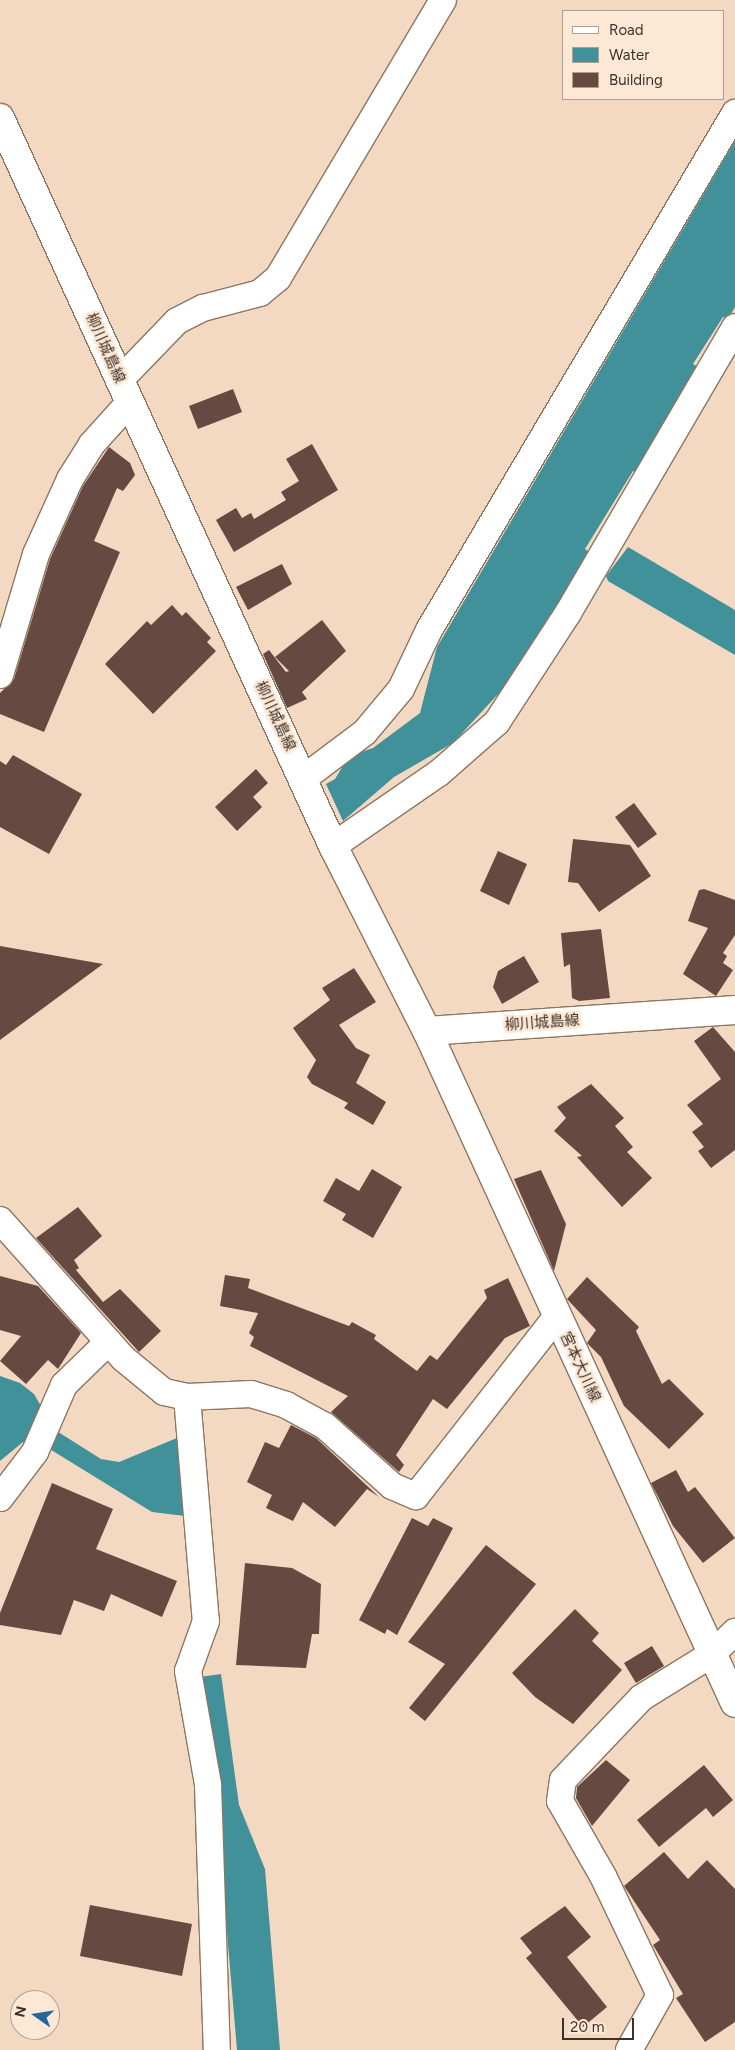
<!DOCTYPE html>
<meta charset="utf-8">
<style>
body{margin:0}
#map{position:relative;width:735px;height:2050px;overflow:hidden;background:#f4d9c2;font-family:Figtree,"Noto Sans JP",sans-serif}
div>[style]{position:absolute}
.water>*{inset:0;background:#41919a}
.building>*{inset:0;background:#664940}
.roads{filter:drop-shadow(1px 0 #8d7661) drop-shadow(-1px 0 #8d7661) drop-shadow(0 1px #8d7661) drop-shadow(0 -1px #8d7661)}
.street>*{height:26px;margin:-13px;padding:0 13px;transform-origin:13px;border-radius:13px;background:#fff}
.secondary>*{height:28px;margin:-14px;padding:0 14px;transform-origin:14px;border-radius:14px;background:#fff}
span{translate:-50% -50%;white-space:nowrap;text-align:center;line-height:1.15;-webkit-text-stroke:5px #fde8d5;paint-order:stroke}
.street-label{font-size:15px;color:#3d3229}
.legend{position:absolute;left:562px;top:10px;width:162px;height:90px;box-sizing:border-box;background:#fde8d5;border:1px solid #b09f90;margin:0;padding:6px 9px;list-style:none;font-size:15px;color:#3d3229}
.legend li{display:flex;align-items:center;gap:10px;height:25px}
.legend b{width:25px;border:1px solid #b09f90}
.north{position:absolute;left:10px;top:1990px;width:50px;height:50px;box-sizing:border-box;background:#fde8d5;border:1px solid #b09f90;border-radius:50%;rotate:283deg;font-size:14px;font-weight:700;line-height:20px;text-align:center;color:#3d3229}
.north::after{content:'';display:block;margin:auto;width:18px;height:22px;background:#24669c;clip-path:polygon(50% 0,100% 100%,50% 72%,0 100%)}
.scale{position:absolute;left:562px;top:2018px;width:72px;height:22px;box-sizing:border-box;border:2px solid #3d3229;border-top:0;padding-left:6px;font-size:15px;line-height:18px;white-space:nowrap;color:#3d3229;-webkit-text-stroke:4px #fde8d5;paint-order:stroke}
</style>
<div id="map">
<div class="water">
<i style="clip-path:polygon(735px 141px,735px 307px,728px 319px,723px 317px,693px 364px,700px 368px,638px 473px,633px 471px,585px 549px,589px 552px,523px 667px,453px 743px,394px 777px,343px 821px,326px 784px,335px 779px,349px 756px,373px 748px,420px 713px,437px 647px)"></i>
<i style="clip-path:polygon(628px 547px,735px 610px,735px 655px,608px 581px,606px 576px)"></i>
<i style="clip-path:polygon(0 1376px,20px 1383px,34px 1394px,55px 1430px,101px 1459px,119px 1462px,177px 1438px,185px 1516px,152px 1512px,35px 1440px,31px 1446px,23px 1442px,0 1461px)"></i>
<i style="clip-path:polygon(221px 1674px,239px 1805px,265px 1869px,280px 2050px,237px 2050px,224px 1897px,223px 1815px,200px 1677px)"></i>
</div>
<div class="building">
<i style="clip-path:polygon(233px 389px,242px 412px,198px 429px,189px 406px)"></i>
<i style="clip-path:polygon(312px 444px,338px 490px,234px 552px,216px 520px,236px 508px,242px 518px,251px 513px,254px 519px,286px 500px,281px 492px,299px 481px,286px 459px)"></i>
<i style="clip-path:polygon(109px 447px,130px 463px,135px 475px,123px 491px,117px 488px,94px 541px,120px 552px,44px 732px,0 714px,0 693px,14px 679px,50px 559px,83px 486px)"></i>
<i style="clip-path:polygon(282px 564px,292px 584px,248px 610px,236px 587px)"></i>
<i style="clip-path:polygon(172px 605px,182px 616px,186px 612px,211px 638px,207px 642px,216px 651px,153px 714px,105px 664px,147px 621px,151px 625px)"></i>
<i style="clip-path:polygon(322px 620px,346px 651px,302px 692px,307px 699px,287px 708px,263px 654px,269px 650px,286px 672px,289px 671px,275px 657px)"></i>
<i style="clip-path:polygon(13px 755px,82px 794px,49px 854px,0 827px,0 761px,6px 765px)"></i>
<i style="clip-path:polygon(256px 769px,268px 783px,253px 797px,262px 807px,237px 831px,215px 807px)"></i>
<i style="clip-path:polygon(634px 803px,657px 834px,638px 848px,615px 817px)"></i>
<i style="clip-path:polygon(573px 839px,630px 845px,651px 876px,599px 912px,578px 883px,568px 882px)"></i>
<i style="clip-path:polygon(498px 851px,527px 864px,509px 905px,480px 891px)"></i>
<i style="clip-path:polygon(704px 889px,735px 900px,735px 935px,723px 953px,727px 956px,723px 963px,733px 970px,716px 996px,683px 974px,708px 928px,688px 921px,699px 890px)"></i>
<i style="clip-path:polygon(601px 929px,610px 998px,579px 1001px,572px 998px,570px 964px,564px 967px,561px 933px)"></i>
<i style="clip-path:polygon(0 946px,103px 964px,0 1040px)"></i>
<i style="clip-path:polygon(524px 956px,539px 982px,502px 1004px,493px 987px,498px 971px)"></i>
<i style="clip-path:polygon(354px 968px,376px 1002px,339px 1025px,356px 1048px,370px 1055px,356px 1083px,386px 1102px,373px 1125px,344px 1108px,348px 1103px,312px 1084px,307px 1077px,316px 1060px,293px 1028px,330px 1000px,322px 988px)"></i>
<i style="clip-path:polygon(713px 1027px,735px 1052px,735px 1150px,711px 1168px,698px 1151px,704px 1147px,692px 1132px,703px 1124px,687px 1105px,721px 1079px,694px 1041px)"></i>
<i style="clip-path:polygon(591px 1084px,624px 1118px,615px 1126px,633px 1147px,627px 1152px,652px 1178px,622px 1207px,577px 1157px,582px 1156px,554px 1131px,566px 1118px,557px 1107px)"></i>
<i style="clip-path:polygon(372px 1169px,402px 1187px,373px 1238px,342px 1220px,346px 1214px,323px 1201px,336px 1178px,359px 1191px)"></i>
<i style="clip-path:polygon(541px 1170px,566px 1224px,554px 1271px,514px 1179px)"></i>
<i style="clip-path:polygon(78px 1207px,102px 1236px,74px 1260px,79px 1268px,76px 1270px,103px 1302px,120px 1289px,161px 1331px,139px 1352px,36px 1238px)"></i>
<i style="clip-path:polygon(225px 1275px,250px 1279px,248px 1288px,349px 1326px,352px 1322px,376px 1335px,374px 1339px,417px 1371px,430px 1355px,437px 1360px,487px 1298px,484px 1290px,508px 1278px,530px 1326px,505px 1338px,447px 1409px,433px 1399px,396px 1455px,404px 1465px,399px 1472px,331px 1412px,348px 1396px,250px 1346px,254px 1337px,249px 1333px,258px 1313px,220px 1306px)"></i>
<i style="clip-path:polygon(0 1276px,38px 1286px,81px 1333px,58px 1369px,48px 1360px,26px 1384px,0 1361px,21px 1336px,0 1330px)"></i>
<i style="clip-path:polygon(587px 1277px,639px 1327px,636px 1331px,662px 1384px,669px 1379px,704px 1414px,669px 1449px,624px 1406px,601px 1357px,587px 1343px,596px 1330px,567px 1299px)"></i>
<i style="clip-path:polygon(291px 1425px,316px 1438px,379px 1497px,367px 1489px,335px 1527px,303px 1502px,293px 1521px,266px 1508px,272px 1495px,247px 1482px,265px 1442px,279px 1448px)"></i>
<i style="clip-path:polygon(676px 1470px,688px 1492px,695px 1487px,735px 1538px,703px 1563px,673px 1526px,651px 1483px)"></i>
<i style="clip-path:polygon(52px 1483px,113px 1509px,96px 1549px,177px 1581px,162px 1617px,111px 1594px,104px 1611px,74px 1600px,61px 1635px,0 1625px,0 1613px)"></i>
<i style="clip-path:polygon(412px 1518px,428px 1526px,433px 1518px,453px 1528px,397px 1635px,387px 1629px,385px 1634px,359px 1620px)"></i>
<i style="clip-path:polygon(486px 1545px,536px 1584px,425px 1721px,409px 1708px,445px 1664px,408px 1642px)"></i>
<i style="clip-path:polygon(245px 1563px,292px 1568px,321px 1584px,319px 1634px,312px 1634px,306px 1668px,236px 1665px)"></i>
<i style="clip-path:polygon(575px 1609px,599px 1633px,592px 1641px,622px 1670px,573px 1724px,535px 1697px,512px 1673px)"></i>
<i style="clip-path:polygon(652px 1646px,664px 1666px,636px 1683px,624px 1663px)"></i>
<i style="clip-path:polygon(606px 1760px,630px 1780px,592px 1826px,576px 1798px,577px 1787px)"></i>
<i style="clip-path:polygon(704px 1765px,733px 1800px,713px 1817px,706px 1808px,659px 1847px,637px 1820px)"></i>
<i style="clip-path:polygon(664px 1852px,688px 1879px,707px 1860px,735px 1889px,735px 2022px,705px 2042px,676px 1998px,683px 1994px,653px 1945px,660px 1940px,624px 1886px)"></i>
<i style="clip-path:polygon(90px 1905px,192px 1924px,182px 1976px,80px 1956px)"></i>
<i style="clip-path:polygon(565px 1906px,591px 1937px,567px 1957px,607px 2007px,583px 2027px,526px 1958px,532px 1953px,520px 1938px)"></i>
</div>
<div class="roads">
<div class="street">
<i style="left:120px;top:380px;width:82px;rotate:-46deg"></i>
<i style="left:177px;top:321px;width:29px;rotate:-27deg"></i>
<i style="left:203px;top:308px;width:59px;rotate:-14.7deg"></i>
<i style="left:260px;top:293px;width:23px;rotate:-40deg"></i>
<i style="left:278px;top:278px;width:323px;rotate:-59.3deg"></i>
<i style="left:0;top:675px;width:126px;rotate:-73.4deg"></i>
<i style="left:36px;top:554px;width:82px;rotate:-65.6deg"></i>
<i style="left:70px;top:479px;width:41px;rotate:-57.8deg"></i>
<i style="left:92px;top:444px;width:55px;rotate:-47.9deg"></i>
<i style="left:304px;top:778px;width:76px;rotate:-37deg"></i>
<i style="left:365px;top:732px;width:56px;rotate:-50.1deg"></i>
<i style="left:401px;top:689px;width:65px;rotate:-64.6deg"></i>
<i style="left:429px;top:630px;width:601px;rotate:-59.38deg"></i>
<i style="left:333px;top:846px;width:129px;rotate:-34.6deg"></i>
<i style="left:439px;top:773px;width:77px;rotate:-41.3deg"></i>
<i style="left:497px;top:722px;width:130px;rotate:-56.9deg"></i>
<i style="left:568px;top:613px;width:331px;rotate:-59.7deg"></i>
<i style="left:0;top:1220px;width:186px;rotate:48.3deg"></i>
<i style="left:124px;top:1359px;width:52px;rotate:39.5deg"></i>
<i style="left:164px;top:1392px;width:24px;rotate:12deg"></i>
<i style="left:187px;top:1397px;width:64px;rotate:-2.7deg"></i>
<i style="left:251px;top:1394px;width:37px;rotate:17deg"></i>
<i style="left:286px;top:1405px;width:44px;rotate:28.3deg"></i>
<i style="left:325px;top:1426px;width:90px;rotate:41.8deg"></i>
<i style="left:392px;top:1486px;width:26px;rotate:23deg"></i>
<i style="left:416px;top:1496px;width:229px;rotate:-51.9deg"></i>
<i style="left:187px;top:1397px;width:225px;rotate:85.2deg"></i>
<i style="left:206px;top:1621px;width:53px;rotate:109.8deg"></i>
<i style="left:188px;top:1671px;width:116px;rotate:80deg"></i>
<i style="left:208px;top:1785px;width:265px;rotate:88.1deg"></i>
<i style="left:0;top:1498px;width:58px;rotate:-52.7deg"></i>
<i style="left:35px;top:1452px;width:73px;rotate:-66.6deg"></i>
<i style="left:64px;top:1385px;width:62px;rotate:-44.3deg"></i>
<i style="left:629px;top:2050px;width:63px;rotate:-60.6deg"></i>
<i style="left:660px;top:1995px;width:132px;rotate:-115.6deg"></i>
<i style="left:603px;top:1876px;width:86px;rotate:-119.8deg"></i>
<i style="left:560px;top:1801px;width:21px;rotate:-82deg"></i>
<i style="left:563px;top:1780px;width:113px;rotate:-46.4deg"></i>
<i style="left:641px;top:1698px;width:84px;rotate:-31.8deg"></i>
<i style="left:712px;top:1654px;width:32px;rotate:-44deg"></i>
</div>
<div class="secondary">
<i style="left:0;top:118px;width:801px;rotate:65.42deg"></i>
<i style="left:333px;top:846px;width:208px;rotate:63.1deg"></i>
<i style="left:427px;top:1031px;width:739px;rotate:65.38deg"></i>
<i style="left:427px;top:1031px;width:309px;rotate:-3.9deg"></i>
</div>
</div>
<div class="street-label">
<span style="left:105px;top:348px;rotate:66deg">柳川城島線</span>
<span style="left:275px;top:716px;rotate:65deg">柳川城島線</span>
<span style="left:542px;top:1023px;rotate:-4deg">柳川城島線</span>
<span style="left:580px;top:1367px;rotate:65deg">宮本大川線</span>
</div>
<ul class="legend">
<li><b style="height:6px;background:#fff"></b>Road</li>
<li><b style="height:14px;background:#41919a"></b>Water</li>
<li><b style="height:14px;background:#664940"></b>Building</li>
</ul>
<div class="north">N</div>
<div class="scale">20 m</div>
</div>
